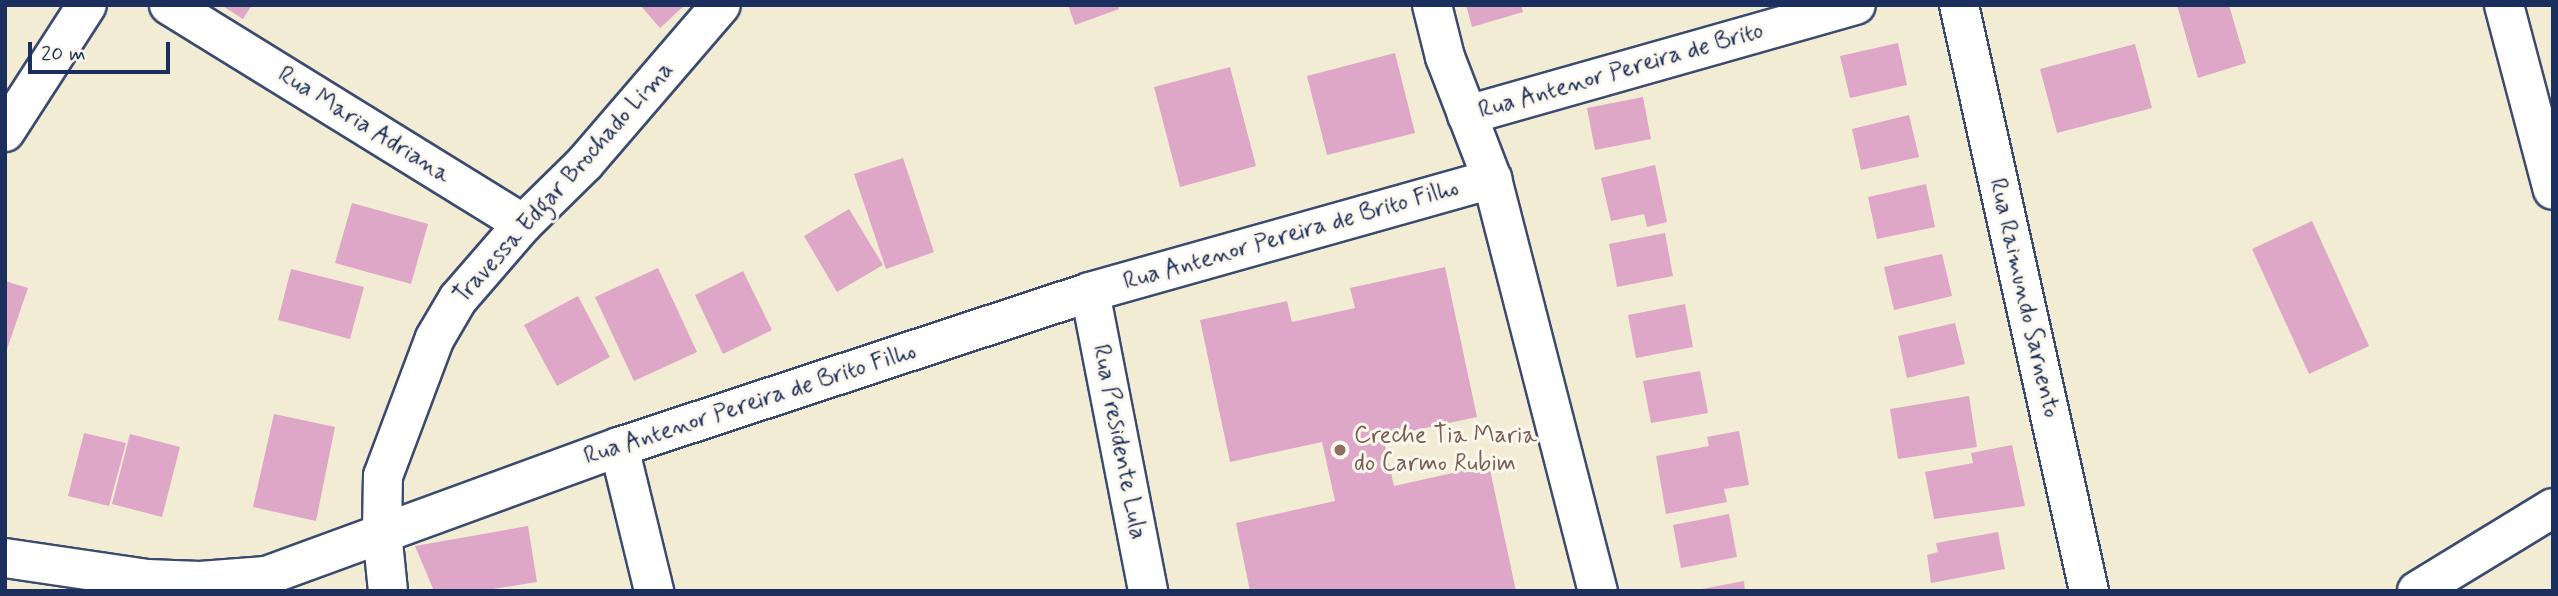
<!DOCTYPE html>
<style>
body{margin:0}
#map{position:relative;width:2558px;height:596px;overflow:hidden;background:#f2ecd4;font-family:Mynerve,sans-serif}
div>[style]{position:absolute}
.building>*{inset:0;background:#dea7c8}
.roads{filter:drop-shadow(2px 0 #3b4b70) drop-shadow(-2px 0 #3b4b70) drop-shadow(0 2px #3b4b70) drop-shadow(0 -2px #3b4b70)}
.street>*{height:38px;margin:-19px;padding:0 19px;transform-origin:19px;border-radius:19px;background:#fff}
.primary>*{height:38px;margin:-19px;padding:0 19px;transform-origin:19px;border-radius:19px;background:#fff}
.dots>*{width:19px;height:19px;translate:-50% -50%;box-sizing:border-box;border:4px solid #fbf7ec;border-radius:50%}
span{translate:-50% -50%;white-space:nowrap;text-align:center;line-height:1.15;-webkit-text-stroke:6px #fbf7ec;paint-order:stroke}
.street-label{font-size:24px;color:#1b2f5e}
.education-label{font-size:24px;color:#785e54}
.left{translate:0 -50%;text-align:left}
.frame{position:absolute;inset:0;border:7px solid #1b2f5e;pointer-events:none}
.scale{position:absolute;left:28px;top:42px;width:142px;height:32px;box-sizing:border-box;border:4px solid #1b2f5e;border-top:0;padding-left:9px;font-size:21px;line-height:24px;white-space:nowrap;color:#1b2f5e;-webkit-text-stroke:5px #fbf7ec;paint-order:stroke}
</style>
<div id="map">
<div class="building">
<i style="clip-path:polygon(221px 5px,252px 5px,243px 19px)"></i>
<i style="clip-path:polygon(640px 5px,685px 5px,660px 28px)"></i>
<i style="clip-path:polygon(1068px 5px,1118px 5px,1119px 9px,1075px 25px)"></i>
<i style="clip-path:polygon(1466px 5px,1521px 5px,1523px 12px,1472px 27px)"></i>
<i style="clip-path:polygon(2177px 5px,2229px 5px,2246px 63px,2198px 78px)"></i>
<i style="clip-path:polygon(1898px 43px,1907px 85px,1850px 98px,1840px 56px)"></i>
<i style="clip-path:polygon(2135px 44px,2152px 108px,2057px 133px,2040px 69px)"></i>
<i style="clip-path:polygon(1395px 53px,1415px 133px,1327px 155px,1307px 76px)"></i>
<i style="clip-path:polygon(1230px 67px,1256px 166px,1180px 187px,1154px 87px)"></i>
<i style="clip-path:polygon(1643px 97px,1651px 139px,1595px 150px,1587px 108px)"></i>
<i style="clip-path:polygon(1909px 115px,1919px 157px,1861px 170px,1852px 129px)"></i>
<i style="clip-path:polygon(903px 158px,934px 252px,886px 269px,854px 174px)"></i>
<i style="clip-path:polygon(1655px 165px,1667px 222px,1647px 227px,1644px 214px,1611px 221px,1601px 178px)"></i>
<i style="clip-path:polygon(1926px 184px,1935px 227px,1877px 239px,1868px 197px)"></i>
<i style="clip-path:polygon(352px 203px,428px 224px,411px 284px,335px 263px)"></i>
<i style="clip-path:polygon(849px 209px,883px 265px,837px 292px,804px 236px)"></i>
<i style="clip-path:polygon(2312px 221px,2369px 346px,2309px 374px,2252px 249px)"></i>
<i style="clip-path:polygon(1665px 233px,1673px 276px,1617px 287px,1609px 244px)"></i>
<i style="clip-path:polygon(1942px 254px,1952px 296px,1894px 310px,1884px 267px)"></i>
<i style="clip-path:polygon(1445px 267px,1477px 417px,1383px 437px,1394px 486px,1489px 465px,1516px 591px,1250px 591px,1236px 523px,1335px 501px,1322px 442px,1230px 462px,1200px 320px,1287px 301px,1292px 322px,1355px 308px,1350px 288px)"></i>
<i style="clip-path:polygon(658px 268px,697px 352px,634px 381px,595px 297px)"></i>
<i style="clip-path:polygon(291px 269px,364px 287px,350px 339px,278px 320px)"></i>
<i style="clip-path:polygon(743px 271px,772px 330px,723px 354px,695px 295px)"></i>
<i style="clip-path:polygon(5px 281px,28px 288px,7px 349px,5px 348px)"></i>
<i style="clip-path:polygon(578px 296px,610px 357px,557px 386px,524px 325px)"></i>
<i style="clip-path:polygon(1685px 304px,1693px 347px,1636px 358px,1628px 315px)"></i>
<i style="clip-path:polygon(1955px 323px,1965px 364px,1907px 378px,1898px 336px)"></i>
<i style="clip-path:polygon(1700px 371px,1708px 413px,1651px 423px,1643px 381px)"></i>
<i style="clip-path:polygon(1969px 396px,1977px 447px,1898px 459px,1890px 409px)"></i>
<i style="clip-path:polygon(274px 414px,335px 427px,316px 521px,253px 507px)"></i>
<i style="clip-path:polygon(1739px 431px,1749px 485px,1724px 489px,1727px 502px,1666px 514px,1656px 456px,1709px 446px,1707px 437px)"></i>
<i style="clip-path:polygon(84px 433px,126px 443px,109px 506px,68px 496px)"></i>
<i style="clip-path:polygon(130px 434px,180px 447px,162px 517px,112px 504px)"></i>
<i style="clip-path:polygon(2012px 445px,2025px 506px,1934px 519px,1925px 472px,1973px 463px,1971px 453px)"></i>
<i style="clip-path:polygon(1729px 514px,1737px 557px,1681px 568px,1673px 525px)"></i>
<i style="clip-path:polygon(528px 526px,537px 582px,481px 591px,434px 591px,415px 546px)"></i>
<i style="clip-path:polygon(1998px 532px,2005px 569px,1931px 583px,1927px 555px,1938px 552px,1936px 543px)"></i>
<i style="clip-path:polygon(1744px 581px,1745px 591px,1702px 591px,1702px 589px)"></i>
</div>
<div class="roads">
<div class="street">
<i style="left:169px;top:5px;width:416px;rotate:31.7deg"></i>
<i style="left:1432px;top:5px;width:54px;rotate:76deg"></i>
<i style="left:1445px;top:57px;width:131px;rotate:68.9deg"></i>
<i style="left:1492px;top:179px;width:425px;rotate:75.6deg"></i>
<i style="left:1959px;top:5px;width:600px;rotate:77.49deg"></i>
<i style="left:1467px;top:115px;width:404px;rotate:-15.8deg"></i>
<i style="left:5px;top:132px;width:151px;rotate:-57.2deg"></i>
<i style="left:1090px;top:292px;width:305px;rotate:79deg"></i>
<i style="left:619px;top:447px;width:148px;rotate:76.3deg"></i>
<i style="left:5px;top:558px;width:144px;rotate:8.4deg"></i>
<i style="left:147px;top:579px;width:53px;rotate:2.2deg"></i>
<i style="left:200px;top:581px;width:66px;rotate:-4.3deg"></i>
<i style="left:266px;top:576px;width:376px;rotate:-20.1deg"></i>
<i style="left:619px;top:447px;width:496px;rotate:-18.2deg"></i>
<i style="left:1090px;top:292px;width:418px;rotate:-15.7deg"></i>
<i style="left:388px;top:591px;width:59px;rotate:-95.8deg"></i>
<i style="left:382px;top:532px;width:56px;rotate:-89deg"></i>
<i style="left:383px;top:476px;width:147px;rotate:-69.4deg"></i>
<i style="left:435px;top:338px;width:45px;rotate:-59.5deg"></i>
<i style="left:458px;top:299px;width:99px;rotate:-49.1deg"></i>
<i style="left:523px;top:224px;width:87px;rotate:-44.5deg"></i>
<i style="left:585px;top:163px;width:208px;rotate:-49.3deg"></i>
<i style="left:2417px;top:591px;width:159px;rotate:-31.4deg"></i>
</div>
<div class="primary">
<i style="left:2504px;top:5px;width:191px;rotate:75.2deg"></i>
</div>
</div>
<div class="dots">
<i style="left:1340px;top:450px;background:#8d6e63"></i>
</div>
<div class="street-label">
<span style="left:1621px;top:71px;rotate:-16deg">Rua Antenor Pereira de Brito</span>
<span style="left:364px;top:125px;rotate:32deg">Rua Maria Adriana</span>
<span style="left:564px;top:183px;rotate:-48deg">Travessa Edgar Brochado Lima</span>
<span style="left:1291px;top:235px;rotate:-16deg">Rua Antenor Pereira de Brito Filho</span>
<span style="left:2024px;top:298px;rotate:77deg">Rua Raimundo Sarnento</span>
<span style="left:750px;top:404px;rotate:-18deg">Rua Antenor Pereira de Brito Filho</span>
<span style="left:1119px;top:442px;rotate:79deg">Rua Presidente Lula</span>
</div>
<div class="education-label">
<span class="left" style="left:1354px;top:450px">Creche Tia Maria<br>do Carmo Rubim</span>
</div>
<div class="frame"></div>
<div class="scale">20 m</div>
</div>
